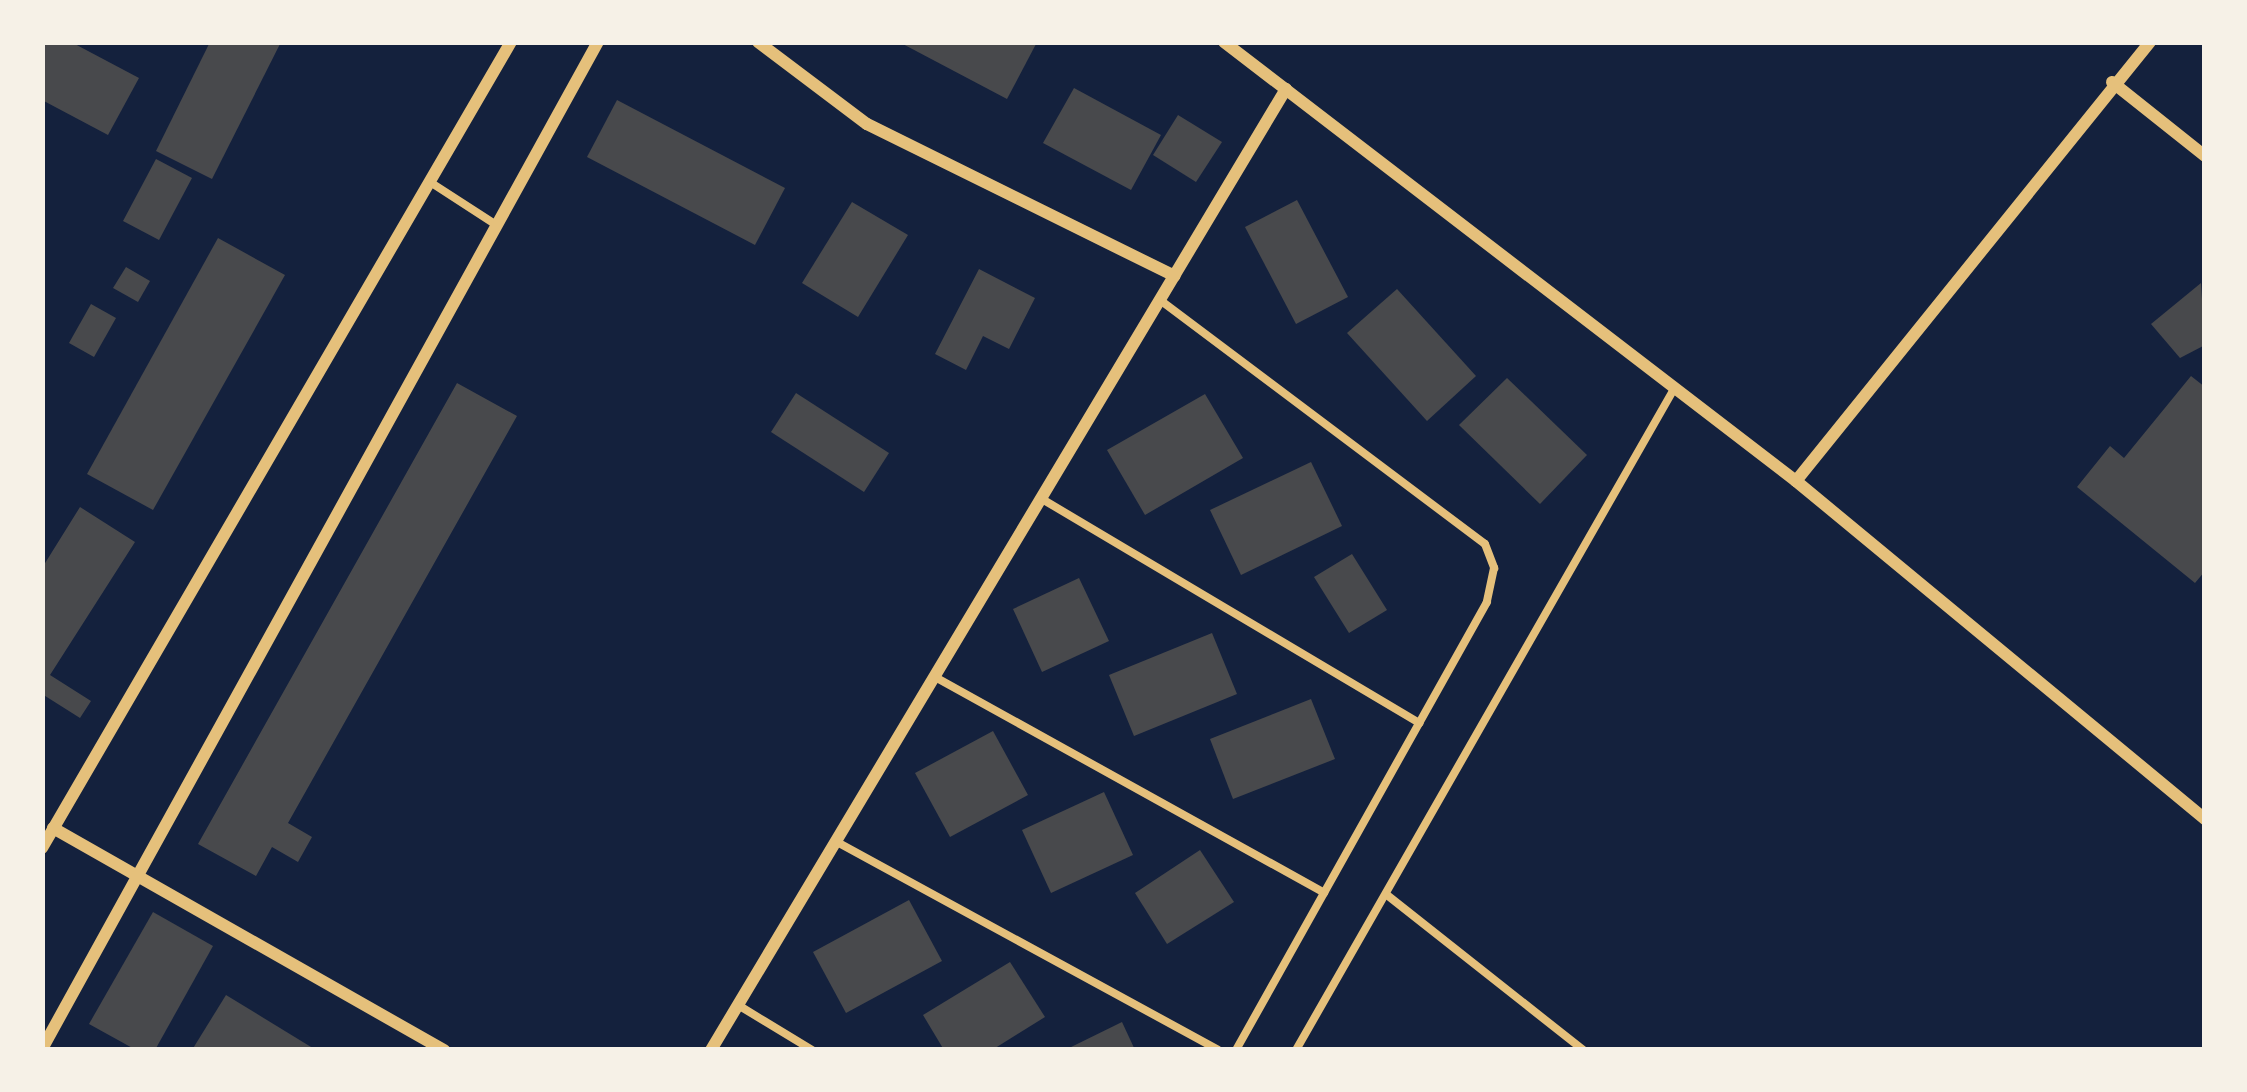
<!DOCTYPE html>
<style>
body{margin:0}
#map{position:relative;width:2247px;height:1092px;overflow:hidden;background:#14213d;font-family:Jost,sans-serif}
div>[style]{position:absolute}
.building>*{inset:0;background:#48494c}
.service>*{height:8px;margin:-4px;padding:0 4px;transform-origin:4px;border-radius:4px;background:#e5c07b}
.minor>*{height:12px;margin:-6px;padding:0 6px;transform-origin:6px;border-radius:6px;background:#e5c07b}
span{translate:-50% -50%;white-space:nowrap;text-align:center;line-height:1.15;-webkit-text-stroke:12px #f6f1e7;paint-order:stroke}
.frame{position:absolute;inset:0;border:45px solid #f6f1e7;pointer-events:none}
</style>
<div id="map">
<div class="building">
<i style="clip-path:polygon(42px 42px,71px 42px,139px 78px,108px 135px,42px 100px)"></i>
<i style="clip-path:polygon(210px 42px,281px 42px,212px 179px,156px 151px)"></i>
<i style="clip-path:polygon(899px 42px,1032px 42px,1036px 44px,1007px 99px)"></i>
<i style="clip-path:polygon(1074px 88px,1161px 135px,1131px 190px,1043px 143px)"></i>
<i style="clip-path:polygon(617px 100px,785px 188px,755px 245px,587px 157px)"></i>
<i style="clip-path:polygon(1178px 115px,1222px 142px,1196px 182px,1153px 155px)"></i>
<i style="clip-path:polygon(156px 159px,192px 178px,159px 240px,123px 221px)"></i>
<i style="clip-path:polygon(1297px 200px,1348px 297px,1296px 324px,1245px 227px)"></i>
<i style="clip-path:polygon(852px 202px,908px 235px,858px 317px,802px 283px)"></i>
<i style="clip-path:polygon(218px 238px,285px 275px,153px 510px,87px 474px)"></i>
<i style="clip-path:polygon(126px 267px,150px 281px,138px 302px,113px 288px)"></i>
<i style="clip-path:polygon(979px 269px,1035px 298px,1009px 349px,983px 336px,966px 370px,935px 354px)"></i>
<i style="clip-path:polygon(2201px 283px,2205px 345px,2180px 358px,2151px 324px)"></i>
<i style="clip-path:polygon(1397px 289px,1476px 376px,1427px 421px,1347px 333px)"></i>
<i style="clip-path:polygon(91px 304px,116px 318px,94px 357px,69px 343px)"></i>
<i style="clip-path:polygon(2191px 376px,2205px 387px,2205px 571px,2195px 583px,2077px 487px,2110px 446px,2124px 458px)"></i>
<i style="clip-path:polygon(1507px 378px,1587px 455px,1540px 504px,1459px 425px)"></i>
<i style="clip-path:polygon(457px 383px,517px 416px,288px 823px,312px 837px,298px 862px,272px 847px,256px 876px,198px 844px)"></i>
<i style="clip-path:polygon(796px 393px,889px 453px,864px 492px,771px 432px)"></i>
<i style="clip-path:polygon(1205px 394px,1243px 458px,1145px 515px,1107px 450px)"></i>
<i style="clip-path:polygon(1311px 462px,1342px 526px,1241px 575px,1210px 510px)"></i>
<i style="clip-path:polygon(80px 507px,135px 542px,50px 675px,91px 701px,80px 718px,42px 694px,42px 568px)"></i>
<i style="clip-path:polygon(1352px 554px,1387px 610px,1349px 633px,1314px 577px)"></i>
<i style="clip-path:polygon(1079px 578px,1109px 641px,1042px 672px,1013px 609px)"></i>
<i style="clip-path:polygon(1212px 633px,1237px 694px,1134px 736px,1109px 675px)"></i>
<i style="clip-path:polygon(1311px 699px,1335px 759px,1233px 799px,1210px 739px)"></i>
<i style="clip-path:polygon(993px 731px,1028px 795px,950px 837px,915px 773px)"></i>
<i style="clip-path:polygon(1104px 792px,1133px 855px,1051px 893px,1022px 830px)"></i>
<i style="clip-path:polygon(1200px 850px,1234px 902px,1167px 944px,1135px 893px)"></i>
<i style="clip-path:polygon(909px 900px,942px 961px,846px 1013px,813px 952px)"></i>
<i style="clip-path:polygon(153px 912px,213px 946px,155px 1050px,136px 1050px,89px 1024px)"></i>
<i style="clip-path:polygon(1010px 962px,1045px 1017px,992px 1050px,944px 1050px,923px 1015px)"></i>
<i style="clip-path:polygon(226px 995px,316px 1050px,192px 1050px)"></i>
<i style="clip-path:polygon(1122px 1022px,1135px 1050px,1065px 1050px)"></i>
</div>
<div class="service">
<i style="left:430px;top:182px;width:77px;rotate:32.9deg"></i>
<i style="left:1160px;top:300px;width:406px;rotate:36.9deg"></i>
<i style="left:1485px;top:544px;width:26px;rotate:69deg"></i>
<i style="left:1494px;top:568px;width:35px;rotate:102deg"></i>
<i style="left:1487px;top:602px;width:514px;rotate:119.26deg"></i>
<i style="left:1042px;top:499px;width:439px;rotate:30.7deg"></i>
<i style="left:935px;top:677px;width:445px;rotate:29deg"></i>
<i style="left:837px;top:842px;width:434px;rotate:28.6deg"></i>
<i style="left:1387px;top:895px;width:250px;rotate:38.3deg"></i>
<i style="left:738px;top:1005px;width:87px;rotate:31.3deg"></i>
<i style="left:1296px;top:1050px;width:761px;rotate:-60.24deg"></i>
</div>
<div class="minor">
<i style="left:758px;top:42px;width:136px;rotate:37deg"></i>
<i style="left:867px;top:124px;width:343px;rotate:26.3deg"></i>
<i style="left:1224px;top:42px;width:721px;rotate:37.51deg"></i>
<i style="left:1796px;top:481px;width:531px;rotate:39.57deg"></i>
<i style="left:2112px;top:82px;width:119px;rotate:38.5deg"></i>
<i style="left:1796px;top:481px;width:564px;rotate:-51.12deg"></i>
<i style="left:53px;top:828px;width:450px;rotate:29.6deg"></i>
<i style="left:42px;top:848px;width:933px;rotate:-59.81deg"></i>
<i style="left:42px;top:1049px;width:1150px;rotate:-61.1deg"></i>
<i style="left:711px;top:1050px;width:1120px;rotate:-59.11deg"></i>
</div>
<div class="frame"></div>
</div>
